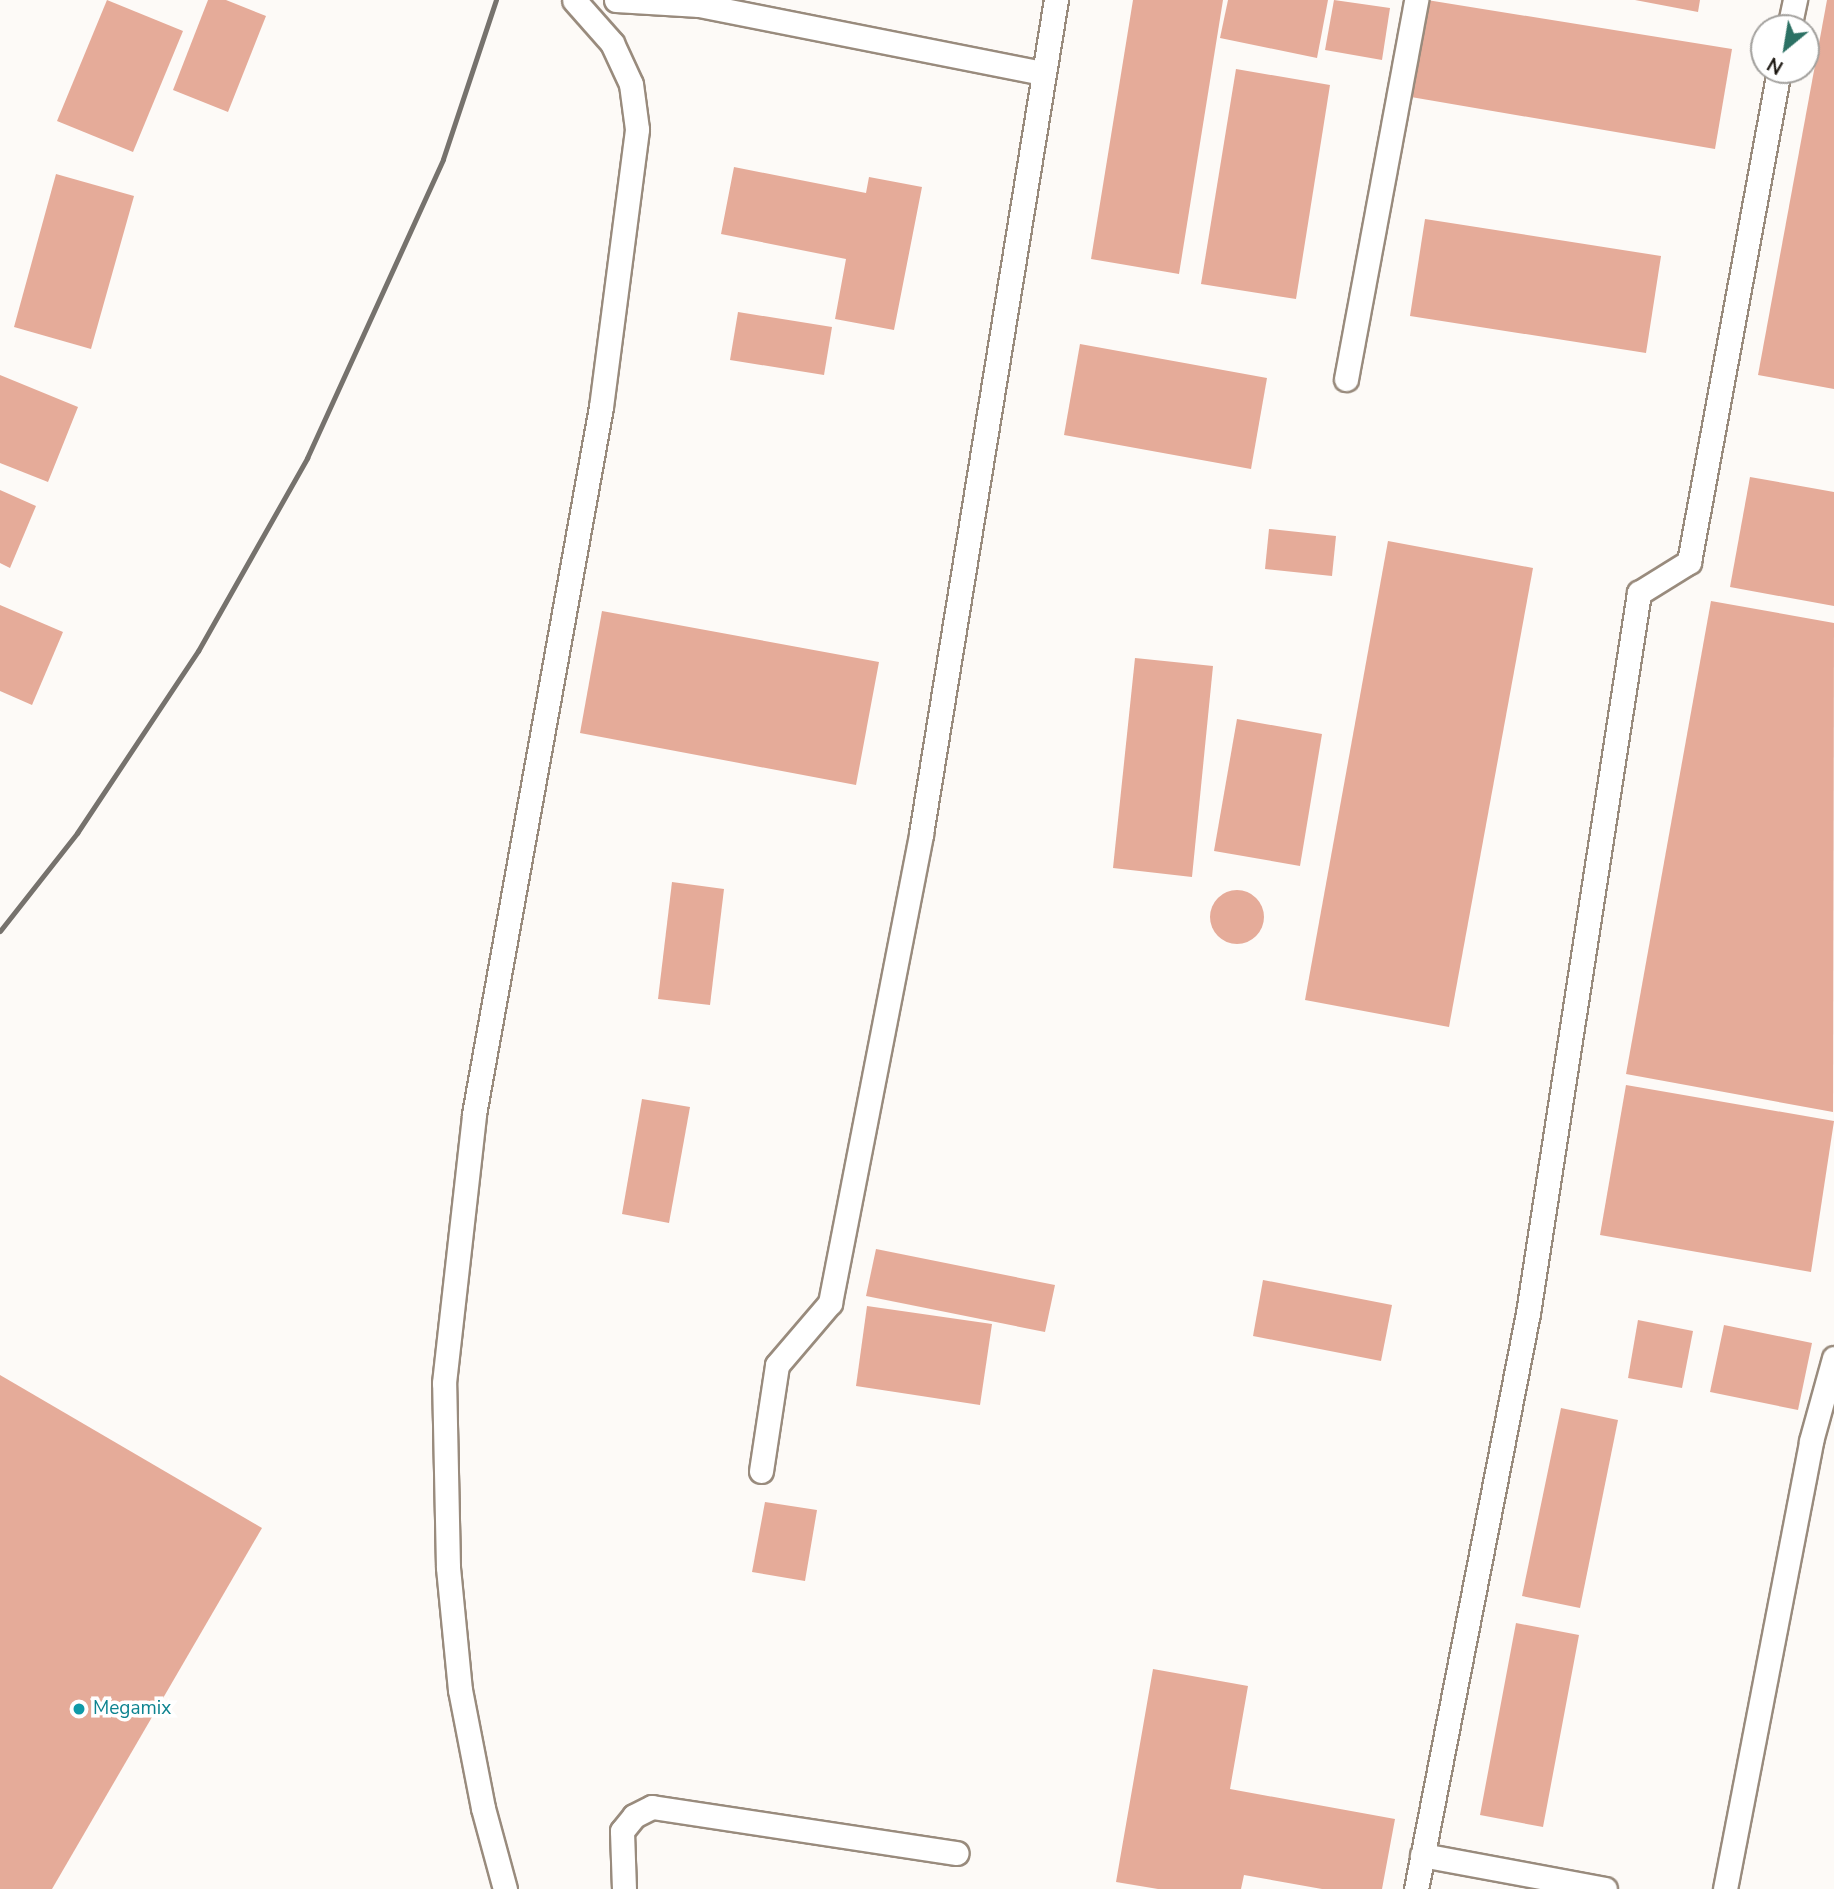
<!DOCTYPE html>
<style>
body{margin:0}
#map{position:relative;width:1834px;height:1889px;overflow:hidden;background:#fdfaf7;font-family:"Nunito Sans",sans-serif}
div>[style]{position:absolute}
.building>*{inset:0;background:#e5ab99}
.round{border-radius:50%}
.roads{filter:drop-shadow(2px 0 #998b7d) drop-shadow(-2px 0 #998b7d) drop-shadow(0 2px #998b7d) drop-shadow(0 -2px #998b7d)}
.lane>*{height:23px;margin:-11.5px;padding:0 11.5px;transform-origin:11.5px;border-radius:11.5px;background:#fff}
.rail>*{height:5px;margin:-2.5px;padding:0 2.5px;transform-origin:2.5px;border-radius:2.5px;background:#76726d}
.dots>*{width:19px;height:19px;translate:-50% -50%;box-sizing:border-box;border:4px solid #fff;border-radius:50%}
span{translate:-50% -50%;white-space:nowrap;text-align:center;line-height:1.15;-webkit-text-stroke:7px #fff;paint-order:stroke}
.culture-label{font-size:19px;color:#0d838f}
.left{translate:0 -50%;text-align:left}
.north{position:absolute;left:1750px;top:14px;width:70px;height:70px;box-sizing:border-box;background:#fff;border:2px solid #a3a19e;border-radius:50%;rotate:210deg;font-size:19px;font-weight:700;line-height:28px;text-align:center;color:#18130d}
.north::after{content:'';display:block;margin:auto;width:24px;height:32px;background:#2c7164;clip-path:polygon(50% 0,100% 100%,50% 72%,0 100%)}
</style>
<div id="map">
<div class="building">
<i style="clip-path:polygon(107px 0,183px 31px,133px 152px,57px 121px)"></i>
<i style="clip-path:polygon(208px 0,226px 0,266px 16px,228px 112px,173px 90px)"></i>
<i style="clip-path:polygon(1133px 0,1223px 0,1179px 274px,1091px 259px)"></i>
<i style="clip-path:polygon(1228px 0,1328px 0,1317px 58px,1220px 38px)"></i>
<i style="clip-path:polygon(1334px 0,1390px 8px,1382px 60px,1325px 50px)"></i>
<i style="clip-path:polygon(1427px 0,1732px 49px,1715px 149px,1411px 97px)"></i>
<i style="clip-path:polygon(1635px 0,1700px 0,1698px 12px)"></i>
<i style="clip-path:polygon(1827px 0,1834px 0,1834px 389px,1758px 375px)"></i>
<i style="clip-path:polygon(1236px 69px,1330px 85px,1296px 299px,1201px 284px)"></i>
<i style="clip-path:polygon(734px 167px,866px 193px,869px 177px,922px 187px,894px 330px,835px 319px,846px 259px,721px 234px)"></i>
<i style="clip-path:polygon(56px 174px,134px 196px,91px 349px,14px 327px)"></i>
<i style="clip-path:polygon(1425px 219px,1661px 256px,1646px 353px,1410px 316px)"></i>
<i style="clip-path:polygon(738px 312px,832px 327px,824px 375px,730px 360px)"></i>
<i style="clip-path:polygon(1080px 344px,1267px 378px,1251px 469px,1064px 435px)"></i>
<i style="clip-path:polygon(0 375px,78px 407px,48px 482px,0 463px)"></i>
<i style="clip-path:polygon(1750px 477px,1834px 492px,1834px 606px,1730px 587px)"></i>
<i style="clip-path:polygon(0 490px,36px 506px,10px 568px,0 563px)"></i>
<i style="clip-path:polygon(1269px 529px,1336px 536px,1332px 576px,1265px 569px)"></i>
<i style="clip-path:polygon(1388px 541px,1533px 568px,1449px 1027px,1305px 1000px)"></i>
<i style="clip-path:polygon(1711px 601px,1834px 623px,1833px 1112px,1626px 1074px)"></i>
<i style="clip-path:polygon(0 605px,63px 632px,32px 705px,0 691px)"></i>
<i style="clip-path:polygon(602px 611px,879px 662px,856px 785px,580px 733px)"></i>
<i style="clip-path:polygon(1135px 658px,1213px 666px,1192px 877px,1113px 868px)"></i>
<i style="clip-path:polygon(1237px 719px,1322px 734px,1300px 866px,1214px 851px)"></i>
<i style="clip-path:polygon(672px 882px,724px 889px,710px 1005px,658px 999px)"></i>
<i class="round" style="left:1210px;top:890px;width:54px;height:54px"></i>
<i style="clip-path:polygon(1626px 1085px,1834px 1121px,1811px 1272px,1600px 1235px)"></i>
<i style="clip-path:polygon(642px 1099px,690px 1107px,669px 1223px,622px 1214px)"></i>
<i style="clip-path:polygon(876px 1249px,1055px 1285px,1045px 1332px,866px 1296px)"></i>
<i style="clip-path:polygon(1263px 1280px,1392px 1305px,1381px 1361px,1253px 1336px)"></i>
<i style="clip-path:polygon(867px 1306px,992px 1324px,980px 1405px,856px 1386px)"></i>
<i style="clip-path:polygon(1638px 1320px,1693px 1331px,1682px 1388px,1628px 1378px)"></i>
<i style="clip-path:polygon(1724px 1325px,1812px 1343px,1798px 1410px,1710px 1392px)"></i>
<i style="clip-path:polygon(0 1375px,262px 1528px,52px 1889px,0 1889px)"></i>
<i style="clip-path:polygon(1561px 1408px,1618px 1420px,1580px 1608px,1522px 1596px)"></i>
<i style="clip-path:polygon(765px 1502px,817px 1510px,805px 1581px,752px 1572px)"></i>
<i style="clip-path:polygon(1516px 1623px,1579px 1635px,1543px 1827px,1480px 1815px)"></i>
<i style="clip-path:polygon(1153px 1669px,1248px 1686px,1230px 1789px,1395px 1819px,1382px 1889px,1322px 1889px,1244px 1875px,1241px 1889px,1158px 1889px,1116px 1882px)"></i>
</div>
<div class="roads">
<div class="lane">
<i style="left:616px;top:0;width:83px;rotate:3.4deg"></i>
<i style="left:699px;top:5px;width:350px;rotate:11.2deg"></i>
<i style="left:1789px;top:28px;width:29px;rotate:-78deg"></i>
<i style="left:1346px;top:379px;width:385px;rotate:-79.5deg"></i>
<i style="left:761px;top:1471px;width:107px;rotate:-81.4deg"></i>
<i style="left:777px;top:1365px;width:82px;rotate:-49.5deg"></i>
<i style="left:830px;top:1303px;width:478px;rotate:-79deg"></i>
<i style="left:921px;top:834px;width:845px;rotate:-80.81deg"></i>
<i style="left:1422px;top:1855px;width:186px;rotate:10.5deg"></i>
<i style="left:505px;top:1889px;width:84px;rotate:-105.2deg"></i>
<i style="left:483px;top:1808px;width:120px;rotate:-101deg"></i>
<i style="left:460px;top:1690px;width:124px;rotate:-95.6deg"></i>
<i style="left:448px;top:1567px;width:184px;rotate:-91.2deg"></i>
<i style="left:444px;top:1383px;width:271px;rotate:-83.6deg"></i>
<i style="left:474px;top:1114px;width:718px;rotate:-79.82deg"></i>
<i style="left:601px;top:407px;width:280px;rotate:-82.6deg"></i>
<i style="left:637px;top:129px;width:45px;rotate:-97.6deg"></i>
<i style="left:631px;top:84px;width:45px;rotate:-114.9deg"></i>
<i style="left:612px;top:43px;width:57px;rotate:-131.5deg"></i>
<i style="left:624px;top:1889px;width:58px;rotate:-92deg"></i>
<i style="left:622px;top:1831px;width:19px;rotate:-51deg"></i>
<i style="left:634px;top:1816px;width:20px;rotate:-27deg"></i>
<i style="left:652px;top:1807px;width:308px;rotate:8.6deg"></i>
<i style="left:1416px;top:1889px;width:587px;rotate:-79deg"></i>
<i style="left:1528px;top:1313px;width:729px;rotate:-81.24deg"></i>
<i style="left:1639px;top:593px;width:59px;rotate:-31.8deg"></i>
<i style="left:1689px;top:562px;width:500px;rotate:-79.63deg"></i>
<i style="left:1725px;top:1889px;width:456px;rotate:-79.1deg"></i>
<i style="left:1811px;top:1441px;width:86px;rotate:-74.5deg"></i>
</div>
</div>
<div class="rail">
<i style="left:0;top:931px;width:125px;rotate:-51.8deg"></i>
<i style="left:77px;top:833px;width:219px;rotate:-56.4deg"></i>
<i style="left:198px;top:651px;width:222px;rotate:-60.5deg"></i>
<i style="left:307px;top:458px;width:328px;rotate:-65.5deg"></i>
<i style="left:443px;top:159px;width:168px;rotate:-71.6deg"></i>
</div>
<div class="dots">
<i style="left:79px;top:1709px;background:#0f9aa8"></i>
</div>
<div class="culture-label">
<span class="left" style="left:93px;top:1709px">Megamix</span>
</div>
<div class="north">N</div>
</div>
